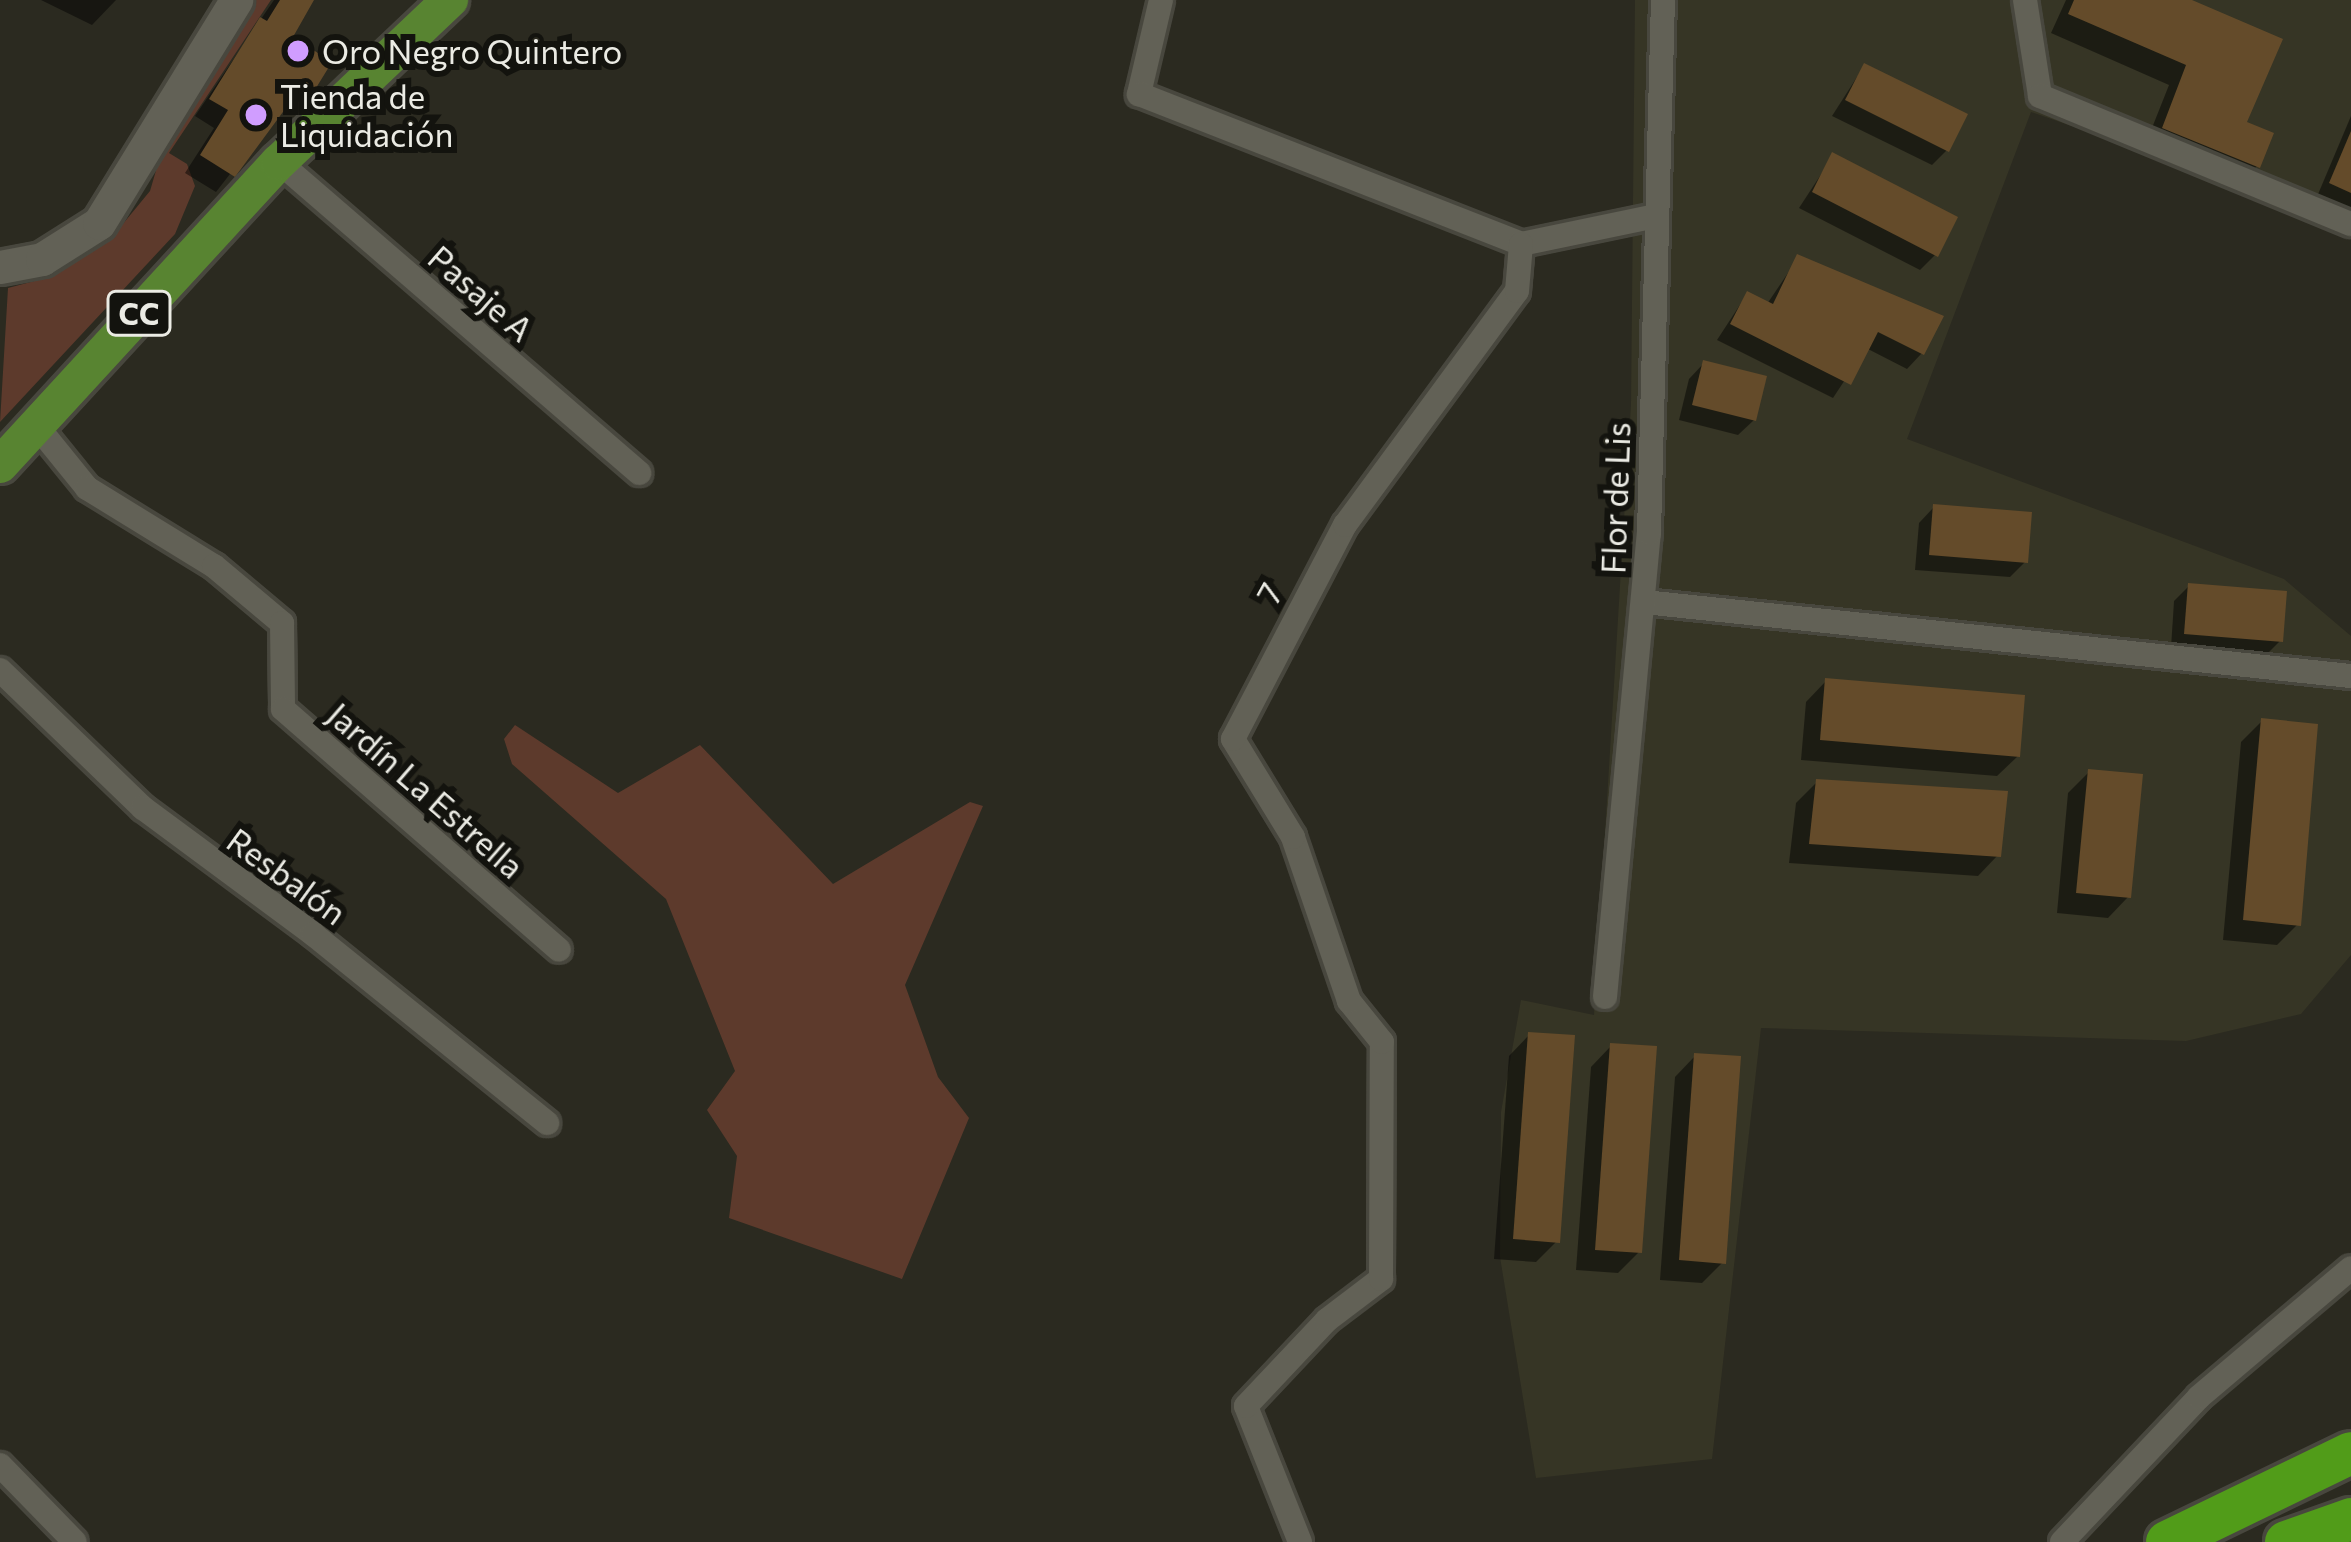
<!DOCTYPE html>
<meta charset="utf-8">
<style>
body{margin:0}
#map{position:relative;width:2351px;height:1542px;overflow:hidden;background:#2b2a20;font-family:Commissioner,sans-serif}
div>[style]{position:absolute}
.built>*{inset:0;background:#363525}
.green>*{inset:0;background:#5d3a2c}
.shadow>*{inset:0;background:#0007}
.building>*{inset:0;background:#644b2a}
.roads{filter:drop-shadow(3px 0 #48473e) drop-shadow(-3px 0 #48473e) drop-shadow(0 3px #48473e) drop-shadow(0 -3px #48473e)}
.minor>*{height:24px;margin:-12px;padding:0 12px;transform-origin:12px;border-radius:12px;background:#626156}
.secondary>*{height:33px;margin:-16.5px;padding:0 16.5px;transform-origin:16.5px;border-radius:16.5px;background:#626156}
.primary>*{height:36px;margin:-18px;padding:0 18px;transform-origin:18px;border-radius:18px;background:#588431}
.motorway>*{height:42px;margin:-21px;padding:0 21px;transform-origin:21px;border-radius:21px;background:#519c19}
.dots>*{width:33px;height:33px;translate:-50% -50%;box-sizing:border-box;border:6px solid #13130e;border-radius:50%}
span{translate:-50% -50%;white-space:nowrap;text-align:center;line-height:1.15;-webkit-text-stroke:12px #13130e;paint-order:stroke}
.shield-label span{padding:3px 9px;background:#13130e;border:3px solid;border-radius:9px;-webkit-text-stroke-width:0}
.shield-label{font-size:30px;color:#ebebe4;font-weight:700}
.poi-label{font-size:33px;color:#ebebe4}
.left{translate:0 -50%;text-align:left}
.street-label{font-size:33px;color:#ebebe4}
</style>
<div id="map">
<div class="built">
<i style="clip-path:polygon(1635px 0,2351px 0,2351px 223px,2031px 112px,1907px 439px,2284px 579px,2351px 636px,2351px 955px,2301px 1014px,2186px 1041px,1761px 1028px,1712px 1459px,1536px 1478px,1500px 1257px,1501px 1112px,1521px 1000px,1594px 1015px,1631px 404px)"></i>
</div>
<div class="green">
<i style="clip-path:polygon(253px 0,271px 0,169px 153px,187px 164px,195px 186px,175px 234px,0 422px,8px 288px,42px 279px,108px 242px,150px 191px,162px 150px)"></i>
<i style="clip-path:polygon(515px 725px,618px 793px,700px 745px,833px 884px,970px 802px,983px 806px,905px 985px,938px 1077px,969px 1118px,902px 1279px,729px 1218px,737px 1156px,707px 1110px,735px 1071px,666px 899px,512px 764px,504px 739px)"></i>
</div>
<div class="shadow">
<i style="clip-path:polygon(41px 0,116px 0,92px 25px)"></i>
<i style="clip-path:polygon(274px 0,311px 0,289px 38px,313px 86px,297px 103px,289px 98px,216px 192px,185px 173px,214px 128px,195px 116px)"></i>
<i style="clip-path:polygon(2066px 0,2185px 0,2257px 166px,2238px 185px,2144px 148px,2169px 85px,2051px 33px)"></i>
<i style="clip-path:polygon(1864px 66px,1947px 150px,1932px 165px,1832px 116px)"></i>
<i style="clip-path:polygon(2351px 116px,2351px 214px,2316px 199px)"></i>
<i style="clip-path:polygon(1833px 156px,1935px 255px,1920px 270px,1799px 208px)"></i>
<i style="clip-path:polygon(1798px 258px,1940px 318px,1922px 353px,1907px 369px,1866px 348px,1833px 398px,1717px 340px,1747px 294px,1767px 304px)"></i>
<i style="clip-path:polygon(1704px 363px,1754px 420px,1738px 435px,1679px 420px,1689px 379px)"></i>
<i style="clip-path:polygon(1934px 507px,2025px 562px,2010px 577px,1915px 570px,1919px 523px)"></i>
<i style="clip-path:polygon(2189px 586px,2280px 641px,2265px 656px,2171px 648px,2174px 601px)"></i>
<i style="clip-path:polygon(1826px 681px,2018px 756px,1997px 776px,1801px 760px,1806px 702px)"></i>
<i style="clip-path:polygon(2262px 721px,2298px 924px,2277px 945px,2223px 940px,2241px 742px)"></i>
<i style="clip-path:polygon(2089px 772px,2128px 897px,2108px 918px,2057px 913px,2068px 793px)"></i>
<i style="clip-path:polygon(1817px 782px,1998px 855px,1978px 876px,1789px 863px,1796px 803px)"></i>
<i style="clip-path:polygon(1529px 1035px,1557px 1241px,1536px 1262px,1494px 1259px,1509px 1056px)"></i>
<i style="clip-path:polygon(1611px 1046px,1639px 1252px,1618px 1273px,1576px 1270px,1591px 1067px)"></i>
<i style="clip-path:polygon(1695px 1056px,1723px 1262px,1702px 1283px,1660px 1280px,1675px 1077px)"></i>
</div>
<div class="building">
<i style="clip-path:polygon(280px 0,314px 0,293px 37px,332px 62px,316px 88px,305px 82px,235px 177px,200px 155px,228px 110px,209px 99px,260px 17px,267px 21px)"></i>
<i style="clip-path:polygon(2074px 0,2192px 0,2283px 39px,2247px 122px,2274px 133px,2260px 168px,2162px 128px,2186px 65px,2068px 14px)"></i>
<i style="clip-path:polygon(1864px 63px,1968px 114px,1949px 152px,1845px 100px)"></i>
<i style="clip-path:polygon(2351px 131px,2351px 193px,2329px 183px)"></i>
<i style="clip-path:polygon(1832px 152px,1958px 217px,1938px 257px,1812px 192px)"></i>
<i style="clip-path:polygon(1797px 254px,1944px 316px,1924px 355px,1878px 332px,1851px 385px,1730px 324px,1747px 291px,1773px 304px)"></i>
<i style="clip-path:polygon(1703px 360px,1767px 376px,1756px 421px,1692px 405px)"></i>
<i style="clip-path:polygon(1933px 504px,2032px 512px,2028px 563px,1929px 555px)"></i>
<i style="clip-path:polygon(2188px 583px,2287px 591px,2283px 642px,2184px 634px)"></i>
<i style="clip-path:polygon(1825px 678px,2025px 695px,2020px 757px,1820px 740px)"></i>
<i style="clip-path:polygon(2261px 718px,2318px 724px,2301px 926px,2243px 920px)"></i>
<i style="clip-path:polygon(2088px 769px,2143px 774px,2131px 898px,2076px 893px)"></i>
<i style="clip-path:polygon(1816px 779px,2008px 791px,2001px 857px,1809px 844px)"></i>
<i style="clip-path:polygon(1528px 1032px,1575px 1035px,1560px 1243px,1513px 1239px)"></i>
<i style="clip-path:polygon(1610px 1043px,1657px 1046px,1642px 1253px,1595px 1250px)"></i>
<i style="clip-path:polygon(1694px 1053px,1741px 1056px,1726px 1264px,1679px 1260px)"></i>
</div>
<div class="roads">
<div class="minor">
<i style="left:1161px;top:0;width:97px;rotate:103.2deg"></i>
<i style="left:1139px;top:94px;width:410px;rotate:21.4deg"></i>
<i style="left:1521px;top:244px;width:138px;rotate:-11.7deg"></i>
<i style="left:2025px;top:0;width:97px;rotate:81.1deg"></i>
<i style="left:2040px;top:96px;width:336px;rotate:22.4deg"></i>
<i style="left:279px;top:162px;width:476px;rotate:40.8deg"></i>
<i style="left:36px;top:425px;width:81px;rotate:51deg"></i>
<i style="left:87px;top:488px;width:149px;rotate:31.6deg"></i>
<i style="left:214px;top:566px;width:89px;rotate:40deg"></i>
<i style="left:282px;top:623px;width:86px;rotate:89.3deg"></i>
<i style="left:283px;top:709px;width:366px;rotate:41.1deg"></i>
<i style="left:1644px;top:602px;width:711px;rotate:5.98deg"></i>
<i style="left:0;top:670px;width:199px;rotate:44deg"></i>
<i style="left:143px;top:808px;width:212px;rotate:36.5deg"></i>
<i style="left:313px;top:934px;width:301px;rotate:38.9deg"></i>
<i style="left:1605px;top:997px;width:466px;rotate:-84.6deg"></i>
<i style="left:1649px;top:533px;width:533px;rotate:-88.5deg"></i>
<i style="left:0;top:1465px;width:107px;rotate:45.8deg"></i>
<i style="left:1300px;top:1542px;width:146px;rotate:-111.7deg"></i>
<i style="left:1246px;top:1406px;width:118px;rotate:-46.7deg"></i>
<i style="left:1327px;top:1320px;width:68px;rotate:-37.2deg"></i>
<i style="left:1381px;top:1279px;width:237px;rotate:-89.8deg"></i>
<i style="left:1382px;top:1042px;width:53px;rotate:-128.8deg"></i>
<i style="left:1349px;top:1001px;width:173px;rotate:-108.9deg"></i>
<i style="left:1293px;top:837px;width:115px;rotate:-121.5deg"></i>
<i style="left:1233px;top:739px;width:242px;rotate:-62.4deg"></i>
<i style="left:1345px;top:525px;width:290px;rotate:-53.7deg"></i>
<i style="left:1517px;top:291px;width:47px;rotate:-85.1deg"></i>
<i style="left:2062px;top:1542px;width:199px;rotate:-46.6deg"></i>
<i style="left:2199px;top:1397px;width:199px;rotate:-40.3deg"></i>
</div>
<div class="secondary">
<i style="left:0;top:267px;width:43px;rotate:-10.8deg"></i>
<i style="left:42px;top:259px;width:67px;rotate:-32.3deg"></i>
<i style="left:99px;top:223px;width:262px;rotate:-58.4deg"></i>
</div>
<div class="primary">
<i style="left:0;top:465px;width:412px;rotate:-47.4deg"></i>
<i style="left:279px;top:162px;width:236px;rotate:-43.5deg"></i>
</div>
<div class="motorway">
<i style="left:2167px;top:1542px;width:204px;rotate:-25.8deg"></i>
<i style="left:2286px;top:1542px;width:69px;rotate:-19.5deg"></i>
</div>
</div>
<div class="dots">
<i style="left:298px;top:51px;background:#d09dff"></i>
<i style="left:256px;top:115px;background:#d09dff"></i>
</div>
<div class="shield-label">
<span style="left:139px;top:313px">CC</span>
</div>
<div class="poi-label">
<span class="left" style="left:322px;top:51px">Oro Negro Quintero</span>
<span class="left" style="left:280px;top:115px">Tienda de<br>Liquidación</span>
</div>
<div class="street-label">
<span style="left:481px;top:293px;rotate:41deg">Pasaje A</span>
<span style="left:1615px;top:498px;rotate:-88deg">Flor de Lis</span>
<span style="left:1269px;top:593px;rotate:-61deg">7</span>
<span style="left:426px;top:790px;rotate:41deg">Jardín La Estrella</span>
<span style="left:287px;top:876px;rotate:36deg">Resbalón</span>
</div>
</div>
